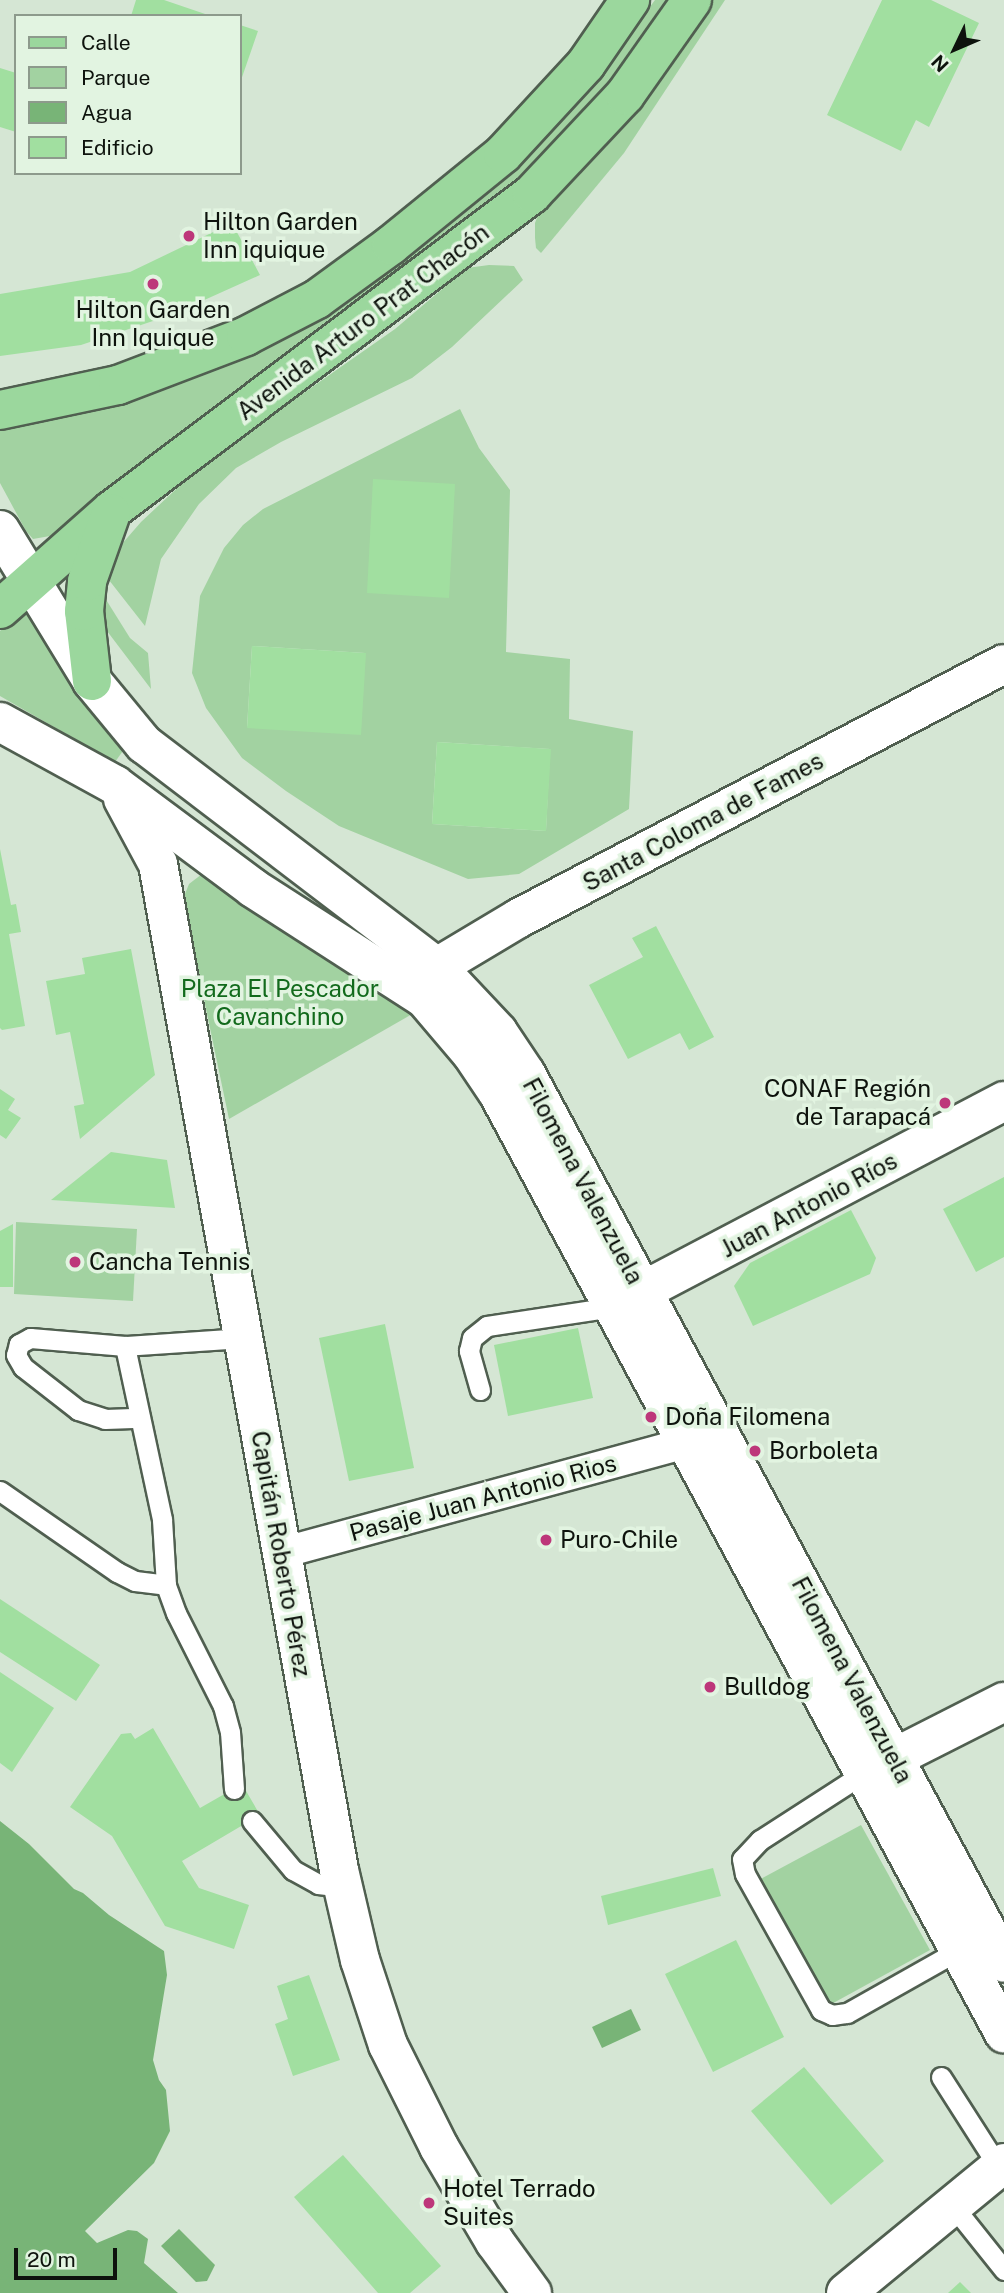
<!DOCTYPE html>
<meta charset="utf-8">
<style>
body{margin:0}
#map{position:relative;width:1004px;height:2293px;overflow:hidden;background:#d5e6d4;font-family:"Public Sans",sans-serif}
div>[style]{position:absolute}
.green>*{inset:0;background:#a2d2a1}
.water>*{inset:0;background:#78b477}
.building>*{inset:0;background:#a1dfa0}
.roads{filter:drop-shadow(2px 0 #505f50) drop-shadow(-2px 0 #505f50) drop-shadow(0 2px #505f50) drop-shadow(0 -2px #505f50)}
.service>*{height:19px;margin:-9.5px;padding:0 9.5px;transform-origin:9.5px;border-radius:9.5px;background:#fff}
.pedestrian>*{height:30px;margin:-15px;padding:0 15px;transform-origin:15px;border-radius:15px;background:#fff}
.minor>*{height:38px;margin:-19px;padding:0 19px;transform-origin:19px;border-radius:19px;background:#fff}
.tertiary>*{height:38px;margin:-19px;padding:0 19px;transform-origin:19px;border-radius:19px;background:#fff}
.primary>*{height:38px;margin:-19px;padding:0 19px;transform-origin:19px;border-radius:19px;background:#9bd79d}
.dots>*{width:19px;height:19px;translate:-50% -50%;box-sizing:border-box;border:4px solid #e2f4e1;border-radius:50%}
span{translate:-50% -50%;white-space:nowrap;text-align:center;line-height:1.15;-webkit-text-stroke:7px #e2f4e1;paint-order:stroke}
.poi-label{font-size:24px;color:#0e130d}
.left{translate:0 -50%;text-align:left}
.right{translate:-100% -50%;text-align:right}
.street-label{font-size:24px;color:#0e130d}
.park-label{font-size:24px;color:#126a1c}
.legend{position:absolute;left:14px;top:14px;width:228px;height:161px;box-sizing:border-box;background:#e2f4e1;border:2px solid #8d9a8c;margin:0;padding:9px 12px;list-style:none;font-size:21px;color:#0e130d}
.legend li{display:flex;align-items:center;gap:14px;height:35px}
.legend b{width:35px;border:2px solid #8d9a8c}
.north{position:absolute;left:920px;top:14px;width:70px;height:70px;-webkit-text-stroke:5px #e2f4e1;paint-order:stroke;rotate:226deg;font-size:19px;font-weight:700;line-height:28px;text-align:center;color:#0e130d}
.north::after{content:'';display:block;margin:auto;width:24px;height:32px;background:#0e130d;clip-path:polygon(50% 0,100% 100%,50% 72%,0 100%)}
.scale{position:absolute;left:14px;top:2248px;width:103px;height:32px;box-sizing:border-box;border:4px solid #0e130d;border-top:0;padding-left:9px;font-size:21px;line-height:24px;white-space:nowrap;color:#0e130d;-webkit-text-stroke:5px #e2f4e1;paint-order:stroke}
</style>
<div id="map">
<div class="green">
<i style="clip-path:polygon(655px 0,671px 0,620px 72px,552px 148px,512px 187px,50px 536px,33px 539px,26px 531px,0 483px,0 422px,228px 359px,615px 54px)"></i>
<i style="clip-path:polygon(710px 0,725px 0,624px 153px,541px 253px,536px 248px,535px 238px,535px 223px,541px 207px)"></i>
<i style="clip-path:polygon(489px 265px,514px 266px,523px 280px,452px 347px,412px 378px,281px 442px,236px 468px,199px 504px,161px 559px,145px 626px,105px 575px,121px 545px,141px 522px,205px 462px,395px 329px,467px 268px)"></i>
<i style="clip-path:polygon(evenodd,460px 409px,479px 448px,510px 490px,506px 652px,570px 659px,569px 719px,633px 731px,629px 809px,519px 874px,468px 879px,339px 826px,286px 791px,242px 758px,206px 708px,192px 673px,200px 596px,224px 548px,243px 525px,263px 509px,460px 409px,252px 646px,365px 653px,247px 727px,252px 646px,460px 409px,437px 742px,550px 749px,546px 831px,432px 824px,437px 742px)"></i>
<i style="clip-path:polygon(100px 590px,130px 638px,148px 653px,151px 689px,107px 631px,102px 619px)"></i>
<i style="clip-path:polygon(26px 608px,125px 748px,115px 762px,0 696px,0 631px)"></i>
<i style="clip-path:polygon(202px 874px,216px 876px,421px 1009px,229px 1119px,183px 899px,189px 884px)"></i>
<i style="clip-path:polygon(16px 1222px,137px 1229px,133px 1301px,14px 1294px)"></i>
<i style="clip-path:polygon(861px 1825px,930px 1950px,826px 2007px,757px 1881px)"></i>
</div>
<div class="water">
<i style="clip-path:polygon(0 1821px,29px 1844px,74px 1889px,83px 1893px,109px 1915px,164px 1951px,167px 1975px,153px 2060px,159px 2080px,166px 2090px,170px 2131px,154px 2163px,85px 2231px,97px 2243px,128px 2230px,137px 2231px,148px 2239px,144px 2263px,178px 2293px,0 2293px)"></i>
<i style="clip-path:polygon(631px 2009px,641px 2030px,602px 2048px,592px 2027px)"></i>
<i style="clip-path:polygon(179px 2229px,215px 2265px,207px 2281px,196px 2282px,161px 2246px)"></i>
</div>
<div class="building">
<i style="clip-path:polygon(136px 0,164px 0,211px 16px,131px 16px)"></i>
<i style="clip-path:polygon(882px 0,931px 0,979px 23px,929px 127px,916px 120px,901px 151px,827px 115px)"></i>
<i style="clip-path:polygon(240px 25px,258px 31px,240px 83px)"></i>
<i style="clip-path:polygon(0 68px,16px 73px,16px 132px,0 127px)"></i>
<i style="clip-path:polygon(232px 223px,260px 275px,171px 315px,81px 345px,0 356px,0 294px,130px 272px)"></i>
<i style="clip-path:polygon(373px 479px,455px 484px,449px 598px,367px 593px)"></i>
<i style="clip-path:polygon(252px 646px,366px 653px,361px 735px,247px 728px)"></i>
<i style="clip-path:polygon(437px 742px,551px 749px,546px 831px,432px 824px)"></i>
<i style="clip-path:polygon(0 849px,11px 905px,16px 904px,21px 932px,9px 934px,25px 1026px,2px 1030px,0 1028px)"></i>
<i style="clip-path:polygon(656px 926px,714px 1037px,689px 1050px,680px 1033px,628px 1059px,589px 985px,643px 957px,632px 938px)"></i>
<i style="clip-path:polygon(131px 949px,155px 1075px,80px 1139px,74px 1106px,84px 1104px,70px 1032px,56px 1035px,46px 981px,85px 974px,82px 958px)"></i>
<i style="clip-path:polygon(0 1089px,15px 1099px,8px 1110px,21px 1118px,6px 1139px,0 1135px)"></i>
<i style="clip-path:polygon(111px 1152px,167px 1160px,175px 1208px,51px 1200px)"></i>
<i style="clip-path:polygon(1004px 1177px,1004px 1257px,976px 1272px,943px 1209px)"></i>
<i style="clip-path:polygon(851px 1210px,876px 1258px,870px 1274px,753px 1326px,734px 1286px,750px 1263px)"></i>
<i style="clip-path:polygon(13px 1224px,13px 1287px,0 1287px,0 1231px)"></i>
<i style="clip-path:polygon(385px 1324px,414px 1468px,349px 1481px,319px 1338px)"></i>
<i style="clip-path:polygon(578px 1328px,593px 1398px,508px 1416px,494px 1345px)"></i>
<i style="clip-path:polygon(0 1599px,100px 1665px,76px 1701px,0 1652px)"></i>
<i style="clip-path:polygon(0 1672px,54px 1708px,12px 1772px,0 1763px)"></i>
<i style="clip-path:polygon(153px 1728px,200px 1808px,242px 1784px,260px 1815px,182px 1861px,199px 1888px,249px 1905px,234px 1949px,165px 1926px,112px 1836px,70px 1807px,121px 1734px,131px 1733px,135px 1739px)"></i>
<i style="clip-path:polygon(713px 1868px,721px 1896px,608px 1925px,601px 1896px)"></i>
<i style="clip-path:polygon(736px 1940px,784px 2037px,713px 2072px,665px 1974px)"></i>
<i style="clip-path:polygon(309px 1975px,340px 2060px,293px 2076px,275px 2024px,288px 2019px,277px 1986px)"></i>
<i style="clip-path:polygon(804px 2067px,884px 2161px,831px 2205px,751px 2111px)"></i>
<i style="clip-path:polygon(343px 2155px,441px 2266px,410px 2293px,378px 2293px,294px 2197px)"></i>
<i style="clip-path:polygon(960px 2282px,971px 2293px,948px 2293px)"></i>
</div>
<div class="roads">
<div class="service">
<i style="left:125px;top:1346px;width:95px;rotate:-175.2deg"></i>
<i style="left:30px;top:1338px;width:13px;rotate:151deg"></i>
<i style="left:19px;top:1344px;width:11px;rotate:105deg"></i>
<i style="left:16px;top:1355px;width:14px;rotate:60deg"></i>
<i style="left:23px;top:1367px;width:70px;rotate:38deg"></i>
<i style="left:78px;top:1410px;width:28px;rotate:18deg"></i>
<i style="left:105px;top:1419px;width:35px;rotate:-2deg"></i>
<i style="left:480px;top:1390px;width:41px;rotate:-105.8deg"></i>
<i style="left:469px;top:1351px;width:13px;rotate:-77deg"></i>
<i style="left:472px;top:1338px;width:19px;rotate:-39deg"></i>
<i style="left:487px;top:1326px;width:127px;rotate:-8.6deg"></i>
<i style="left:0;top:1491px;width:142px;rotate:34.7deg"></i>
<i style="left:117px;top:1572px;width:20px;rotate:27deg"></i>
<i style="left:135px;top:1581px;width:31px;rotate:7deg"></i>
<i style="left:864px;top:1773px;width:124px;rotate:147.2deg"></i>
<i style="left:760px;top:1840px;width:26px;rotate:133deg"></i>
<i style="left:742px;top:1859px;width:15px;rotate:79deg"></i>
<i style="left:745px;top:1874px;width:156px;rotate:60.8deg"></i>
<i style="left:821px;top:2010px;width:12px;rotate:24deg"></i>
<i style="left:832px;top:2015px;width:15px;rotate:-8deg"></i>
<i style="left:847px;top:2013px;width:129px;rotate:-29.4deg"></i>
<i style="left:234px;top:1789px;width:57px;rotate:-94deg"></i>
<i style="left:230px;top:1732px;width:27px;rotate:-105deg"></i>
<i style="left:223px;top:1706px;width:104px;rotate:-116.8deg"></i>
<i style="left:176px;top:1613px;width:30px;rotate:-110deg"></i>
<i style="left:166px;top:1585px;width:66px;rotate:-93.5deg"></i>
<i style="left:162px;top:1519px;width:177px;rotate:-102.1deg"></i>
<i style="left:125px;top:1346px;width:116px;rotate:-3.9deg"></i>
<i style="left:252px;top:1821px;width:64px;rotate:50.1deg"></i>
<i style="left:293px;top:1870px;width:29px;rotate:29deg"></i>
<i style="left:318px;top:1884px;width:24px;rotate:7deg"></i>
<i style="left:941px;top:2077px;width:112px;rotate:57.4deg"></i>
<i style="left:953px;top:2206px;width:82px;rotate:51.4deg"></i>
</div>
<div class="pedestrian">
<i style="left:281px;top:1553px;width:420px;rotate:-15.2deg"></i>
</div>
<div class="minor">
<i style="left:410px;top:988px;width:34px;rotate:-38deg"></i>
<i style="left:437px;top:967px;width:96px;rotate:-30.9deg"></i>
<i style="left:519px;top:918px;width:547px;rotate:-27.64deg"></i>
<i style="left:614px;top:1306px;width:441px;rotate:-27.7deg"></i>
<i style="left:866px;top:1772px;width:155px;rotate:-26.9deg"></i>
</div>
<div class="tertiary">
<i style="left:0;top:530px;width:177px;rotate:58.6deg"></i>
<i style="left:92px;top:681px;width:82px;rotate:50.5deg"></i>
<i style="left:144px;top:744px;width:368px;rotate:37.3deg"></i>
<i style="left:437px;top:967px;width:89px;rotate:46.8deg"></i>
<i style="left:498px;top:1032px;width:50px;rotate:56.3deg"></i>
<i style="left:526px;top:1074px;width:1009px;rotate:61.73deg"></i>
<i style="left:0;top:722px;width:131px;rotate:28.7deg"></i>
<i style="left:115px;top:785px;width:172px;rotate:36.7deg"></i>
<i style="left:253px;top:888px;width:205px;rotate:32.8deg"></i>
<i style="left:425px;top:999px;width:71px;rotate:49.6deg"></i>
<i style="left:471px;top:1053px;width:48px;rotate:56deg"></i>
<i style="left:498px;top:1093px;width:1068px;rotate:61.71deg"></i>
<i style="left:123px;top:799px;width:74px;rotate:61.7deg"></i>
<i style="left:158px;top:864px;width:1022px;rotate:79.8deg"></i>
<i style="left:339px;top:1870px;width:92px;rotate:76.9deg"></i>
<i style="left:360px;top:1960px;width:89px;rotate:71.8deg"></i>
<i style="left:388px;top:2045px;width:114px;rotate:63.4deg"></i>
<i style="left:439px;top:2147px;width:110px;rotate:59.5deg"></i>
<i style="left:495px;top:2242px;width:63px;rotate:54deg"></i>
<i style="left:846px;top:2293px;width:205px;rotate:-39.4deg"></i>
</div>
<div class="primary">
<i style="left:0;top:410px;width:121px;rotate:-12deg"></i>
<i style="left:118px;top:385px;width:137px;rotate:-20.9deg"></i>
<i style="left:246px;top:336px;width:80px;rotate:-27.5deg"></i>
<i style="left:317px;top:299px;width:92px;rotate:-36.1deg"></i>
<i style="left:391px;top:245px;width:144px;rotate:-39.1deg"></i>
<i style="left:503px;top:154px;width:122px;rotate:-47.3deg"></i>
<i style="left:586px;top:64px;width:78px;rotate:-55.5deg"></i>
<i style="left:0;top:609px;width:149px;rotate:-41.5deg"></i>
<i style="left:112px;top:510px;width:526px;rotate:-36.96deg"></i>
<i style="left:532px;top:194px;width:136px;rotate:-46.8deg"></i>
<i style="left:625px;top:95px;width:116px;rotate:-54.8deg"></i>
<i style="left:92px;top:681px;width:70px;rotate:-96.5deg"></i>
<i style="left:84px;top:611px;width:30px;rotate:-84deg"></i>
<i style="left:87px;top:581px;width:72px;rotate:-70.6deg"></i>
</div>
</div>
<div class="dots">
<i style="left:189px;top:236px;background:#bd377a"></i>
<i style="left:153px;top:284px;background:#bd377a"></i>
<i style="left:945px;top:1103px;background:#bd377a"></i>
<i style="left:75px;top:1262px;background:#bd377a"></i>
<i style="left:651px;top:1417px;background:#bd377a"></i>
<i style="left:755px;top:1451px;background:#bd377a"></i>
<i style="left:546px;top:1540px;background:#bd377a"></i>
<i style="left:710px;top:1687px;background:#bd377a"></i>
<i style="left:429px;top:2203px;background:#bd377a"></i>
</div>
<div class="poi-label">
<span class="left" style="left:203px;top:236px">Hilton Garden<br>Inn iquique</span>
<span style="left:153px;top:324px">Hilton Garden<br>Inn Iquique</span>
<span class="right" style="left:931px;top:1103px">CONAF Región<br>de Tarapacá</span>
<span class="left" style="left:89px;top:1262px">Cancha Tennis</span>
<span class="left" style="left:665px;top:1417px">Doña Filomena</span>
<span class="left" style="left:769px;top:1451px">Borboleta</span>
<span class="left" style="left:560px;top:1540px">Puro-Chile</span>
<span class="left" style="left:724px;top:1687px">Bulldog</span>
<span class="left" style="left:443px;top:2203px">Hotel Terrado<br>Suites</span>
</div>
<div class="street-label">
<span style="left:363px;top:322px;rotate:-37deg">Avenida Arturo Prat Chacón</span>
<span style="left:703px;top:822px;rotate:-28deg">Santa Coloma de Fames</span>
<span style="left:583px;top:1181px;rotate:62deg">Filomena Valenzuela</span>
<span style="left:809px;top:1205px;rotate:-28deg">Juan Antonio Ríos</span>
<span style="left:483px;top:1498px;rotate:-15deg">Pasaje Juan Antonio Rios</span>
<span style="left:281px;top:1554px;rotate:80deg">Capitán Roberto Pérez</span>
<span style="left:852px;top:1680px;rotate:62deg">Filomena Valenzuela</span>
</div>
<div class="park-label">
<span style="left:280px;top:1003px">Plaza El Pescador<br>Cavanchino</span>
</div>
<ul class="legend">
<li><b style="height:9px;background:#9bd79d"></b>Calle</li>
<li><b style="height:19px;background:#a2d2a1"></b>Parque</li>
<li><b style="height:19px;background:#78b477"></b>Agua</li>
<li><b style="height:19px;background:#a1dfa0"></b>Edificio</li>
</ul>
<div class="north">N</div>
<div class="scale">20 m</div>
</div>
